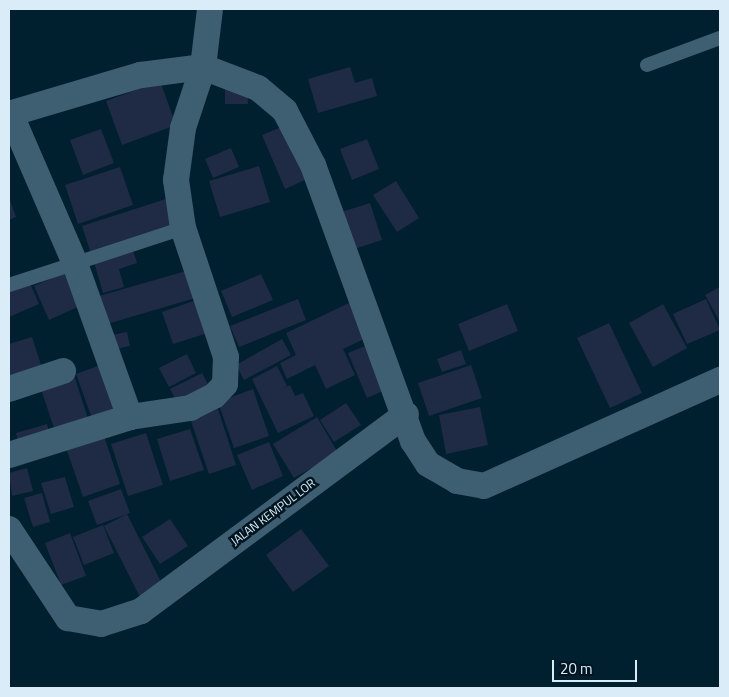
<!DOCTYPE html>
<style>
body{margin:0}
#map{position:relative;width:729px;height:697px;overflow:hidden;background:#001f2f;font-family:"Titillium Web",sans-serif}
div>[style]{position:absolute}
.building>*{inset:0;background:#1f2b44}
.service>*{height:14px;margin:-7px;padding:0 7px;transform-origin:7px;border-radius:7px;background:#3e5f71}
.minor>*{height:26px;margin:-13px;padding:0 13px;transform-origin:13px;border-radius:13px;background:#3e5f71}
span{translate:-50% -50%;white-space:nowrap;text-align:center;line-height:1.15;-webkit-text-stroke:5px #001521;paint-order:stroke}
.street-label{font-size:12px;color:#daecf7}
.frame{position:absolute;inset:0;border:10px solid #daecf7;pointer-events:none}
.scale{position:absolute;left:552px;top:660px;width:85px;height:22px;box-sizing:border-box;border:2px solid #daecf7;border-top:0;padding-left:6px;font-size:15px;line-height:18px;white-space:nowrap;color:#daecf7;-webkit-text-stroke:4px #001521;paint-order:stroke}
</style>
<div id="map">
<div class="building">
<i style="clip-path:polygon(350px 67px,355px 83px,372px 78px,377px 96px,318px 113px,308px 79px)"></i>
<i style="clip-path:polygon(160px 81px,176px 125px,122px 145px,106px 101px)"></i>
<i style="clip-path:polygon(225px 86px,247px 86px,248px 104px,225px 104px)"></i>
<i style="clip-path:polygon(284px 126px,307px 179px,285px 189px,262px 135px)"></i>
<i style="clip-path:polygon(101px 129px,114px 163px,83px 175px,70px 140px)"></i>
<i style="clip-path:polygon(367px 139px,379px 169px,352px 180px,340px 149px)"></i>
<i style="clip-path:polygon(231px 148px,239px 167px,213px 178px,205px 159px)"></i>
<i style="clip-path:polygon(259px 166px,270px 202px,220px 217px,209px 181px)"></i>
<i style="clip-path:polygon(120px 167px,133px 205px,78px 224px,65px 185px)"></i>
<i style="clip-path:polygon(396px 181px,419px 218px,397px 232px,373px 195px)"></i>
<i style="clip-path:polygon(9px 197px,16px 217px,9px 220px)"></i>
<i style="clip-path:polygon(169px 198px,177px 223px,90px 251px,82px 226px)"></i>
<i style="clip-path:polygon(370px 203px,382px 240px,351px 250px,338px 213px)"></i>
<i style="clip-path:polygon(132px 247px,137px 263px,119px 269px,124px 287px,103px 293px,93px 259px)"></i>
<i style="clip-path:polygon(193px 269px,202px 296px,107px 324px,99px 296px)"></i>
<i style="clip-path:polygon(64px 273px,80px 306px,49px 320px,34px 286px)"></i>
<i style="clip-path:polygon(261px 274px,273px 300px,232px 317px,221px 291px)"></i>
<i style="clip-path:polygon(30px 283px,39px 304px,9px 317px,9px 291px)"></i>
<i style="clip-path:polygon(720px 287px,720px 322px,705px 295px)"></i>
<i style="clip-path:polygon(202px 298px,214px 331px,173px 344px,162px 312px)"></i>
<i style="clip-path:polygon(298px 299px,306px 320px,239px 347px,230px 326px)"></i>
<i style="clip-path:polygon(706px 299px,720px 330px,687px 344px,673px 314px)"></i>
<i style="clip-path:polygon(351px 302px,368px 337px,343px 349px,355px 375px,326px 389px,315px 365px,287px 379px,280px 363px,296px 355px,286px 333px)"></i>
<i style="clip-path:polygon(507px 304px,518px 331px,469px 351px,458px 324px)"></i>
<i style="clip-path:polygon(663px 304px,687px 348px,653px 367px,629px 323px)"></i>
<i style="clip-path:polygon(609px 323px,642px 393px,610px 408px,577px 338px)"></i>
<i style="clip-path:polygon(127px 332px,130px 346px,116px 349px,112px 335px)"></i>
<i style="clip-path:polygon(32px 337px,43px 371px,9px 381px,9px 344px)"></i>
<i style="clip-path:polygon(282px 339px,291px 355px,244px 380px,236px 365px)"></i>
<i style="clip-path:polygon(372px 343px,392px 387px,367px 398px,348px 353px)"></i>
<i style="clip-path:polygon(461px 350px,466px 364px,442px 372px,437px 359px)"></i>
<i style="clip-path:polygon(187px 354px,196px 373px,169px 387px,159px 368px)"></i>
<i style="clip-path:polygon(103px 364px,121px 414px,94px 424px,76px 374px)"></i>
<i style="clip-path:polygon(471px 365px,482px 398px,429px 416px,418px 383px)"></i>
<i style="clip-path:polygon(277px 366px,287px 386px,278px 391px,290px 385px,295px 396px,303px 393px,314px 416px,278px 433px,252px 379px)"></i>
<i style="clip-path:polygon(202px 373px,212px 392px,180px 408px,170px 389px)"></i>
<i style="clip-path:polygon(74px 375px,90px 425px,57px 437px,40px 386px)"></i>
<i style="clip-path:polygon(253px 389px,269px 436px,234px 448px,218px 402px)"></i>
<i style="clip-path:polygon(216px 403px,236px 465px,209px 474px,188px 412px)"></i>
<i style="clip-path:polygon(346px 403px,361px 425px,334px 442px,320px 420px)"></i>
<i style="clip-path:polygon(480px 407px,488px 445px,446px 454px,439px 415px)"></i>
<i style="clip-path:polygon(317px 417px,338px 453px,294px 478px,273px 444px)"></i>
<i style="clip-path:polygon(47px 424px,51px 439px,20px 448px,16px 433px)"></i>
<i style="clip-path:polygon(190px 429px,204px 470px,170px 481px,157px 439px)"></i>
<i style="clip-path:polygon(103px 433px,120px 484px,83px 497px,65px 445px)"></i>
<i style="clip-path:polygon(146px 433px,163px 485px,128px 496px,111px 444px)"></i>
<i style="clip-path:polygon(269px 442px,283px 476px,252px 490px,237px 455px)"></i>
<i style="clip-path:polygon(27px 468px,33px 491px,12px 496px,9px 473px)"></i>
<i style="clip-path:polygon(65px 477px,74px 507px,51px 514px,41px 483px)"></i>
<i style="clip-path:polygon(121px 489px,130px 513px,97px 525px,88px 501px)"></i>
<i style="clip-path:polygon(42px 493px,50px 522px,33px 527px,24px 498px)"></i>
<i style="clip-path:polygon(127px 514px,164px 588px,141px 599px,104px 526px)"></i>
<i style="clip-path:polygon(170px 519px,188px 546px,160px 564px,142px 537px)"></i>
<i style="clip-path:polygon(103px 525px,114px 553px,84px 565px,73px 537px)"></i>
<i style="clip-path:polygon(301px 529px,329px 566px,293px 592px,266px 555px)"></i>
<i style="clip-path:polygon(70px 533px,86px 576px,61px 585px,45px 543px)"></i>
</div>
<div class="service">
<i style="left:647px;top:65px;width:78px;rotate:-20.3deg"></i>
<i style="left:9px;top:285px;width:183px;rotate:-18.1deg"></i>
</div>
<div class="minor">
<i style="left:10px;top:113px;width:161px;rotate:66.6deg"></i>
<i style="left:74px;top:261px;width:166px;rotate:70.3deg"></i>
<i style="left:9px;top:114px;width:138px;rotate:-16.5deg"></i>
<i style="left:141px;top:75px;width:63px;rotate:-7.4deg"></i>
<i style="left:203px;top:67px;width:59px;rotate:20.9deg"></i>
<i style="left:258px;top:88px;width:35px;rotate:40deg"></i>
<i style="left:285px;top:111px;width:61px;rotate:62.6deg"></i>
<i style="left:313px;top:165px;width:294px;rotate:70.1deg"></i>
<i style="left:413px;top:441px;width:27px;rotate:57deg"></i>
<i style="left:428px;top:464px;width:34px;rotate:30deg"></i>
<i style="left:457px;top:481px;width:27px;rotate:10deg"></i>
<i style="left:484px;top:486px;width:259px;rotate:-24.2deg"></i>
<i style="left:9px;top:389px;width:57px;rotate:-18.4deg"></i>
<i style="left:9px;top:455px;width:127px;rotate:-17.4deg"></i>
<i style="left:130px;top:417px;width:61px;rotate:-8.5deg"></i>
<i style="left:190px;top:408px;width:27px;rotate:-27deg"></i>
<i style="left:214px;top:396px;width:16px;rotate:-47deg"></i>
<i style="left:225px;top:384px;width:27px;rotate:-88deg"></i>
<i style="left:226px;top:357px;width:136px;rotate:-108.4deg"></i>
<i style="left:183px;top:228px;width:49px;rotate:-98.3deg"></i>
<i style="left:176px;top:180px;width:52px;rotate:-82.3deg"></i>
<i style="left:183px;top:128px;width:64px;rotate:-71.8deg"></i>
<i style="left:203px;top:67px;width:58px;rotate:-83.1deg"></i>
<i style="left:9px;top:529px;width:107px;rotate:56.5deg"></i>
<i style="left:68px;top:618px;width:34px;rotate:10deg"></i>
<i style="left:101px;top:624px;width:42px;rotate:-18deg"></i>
<i style="left:141px;top:611px;width:330px;rotate:-36.6deg"></i>
</div>
<div class="street-label">
<span style="left:273px;top:512px;rotate:-37deg">JALAN KEMPUL LOR</span>
</div>
<div class="frame"></div>
<div class="scale">20 m</div>
</div>
